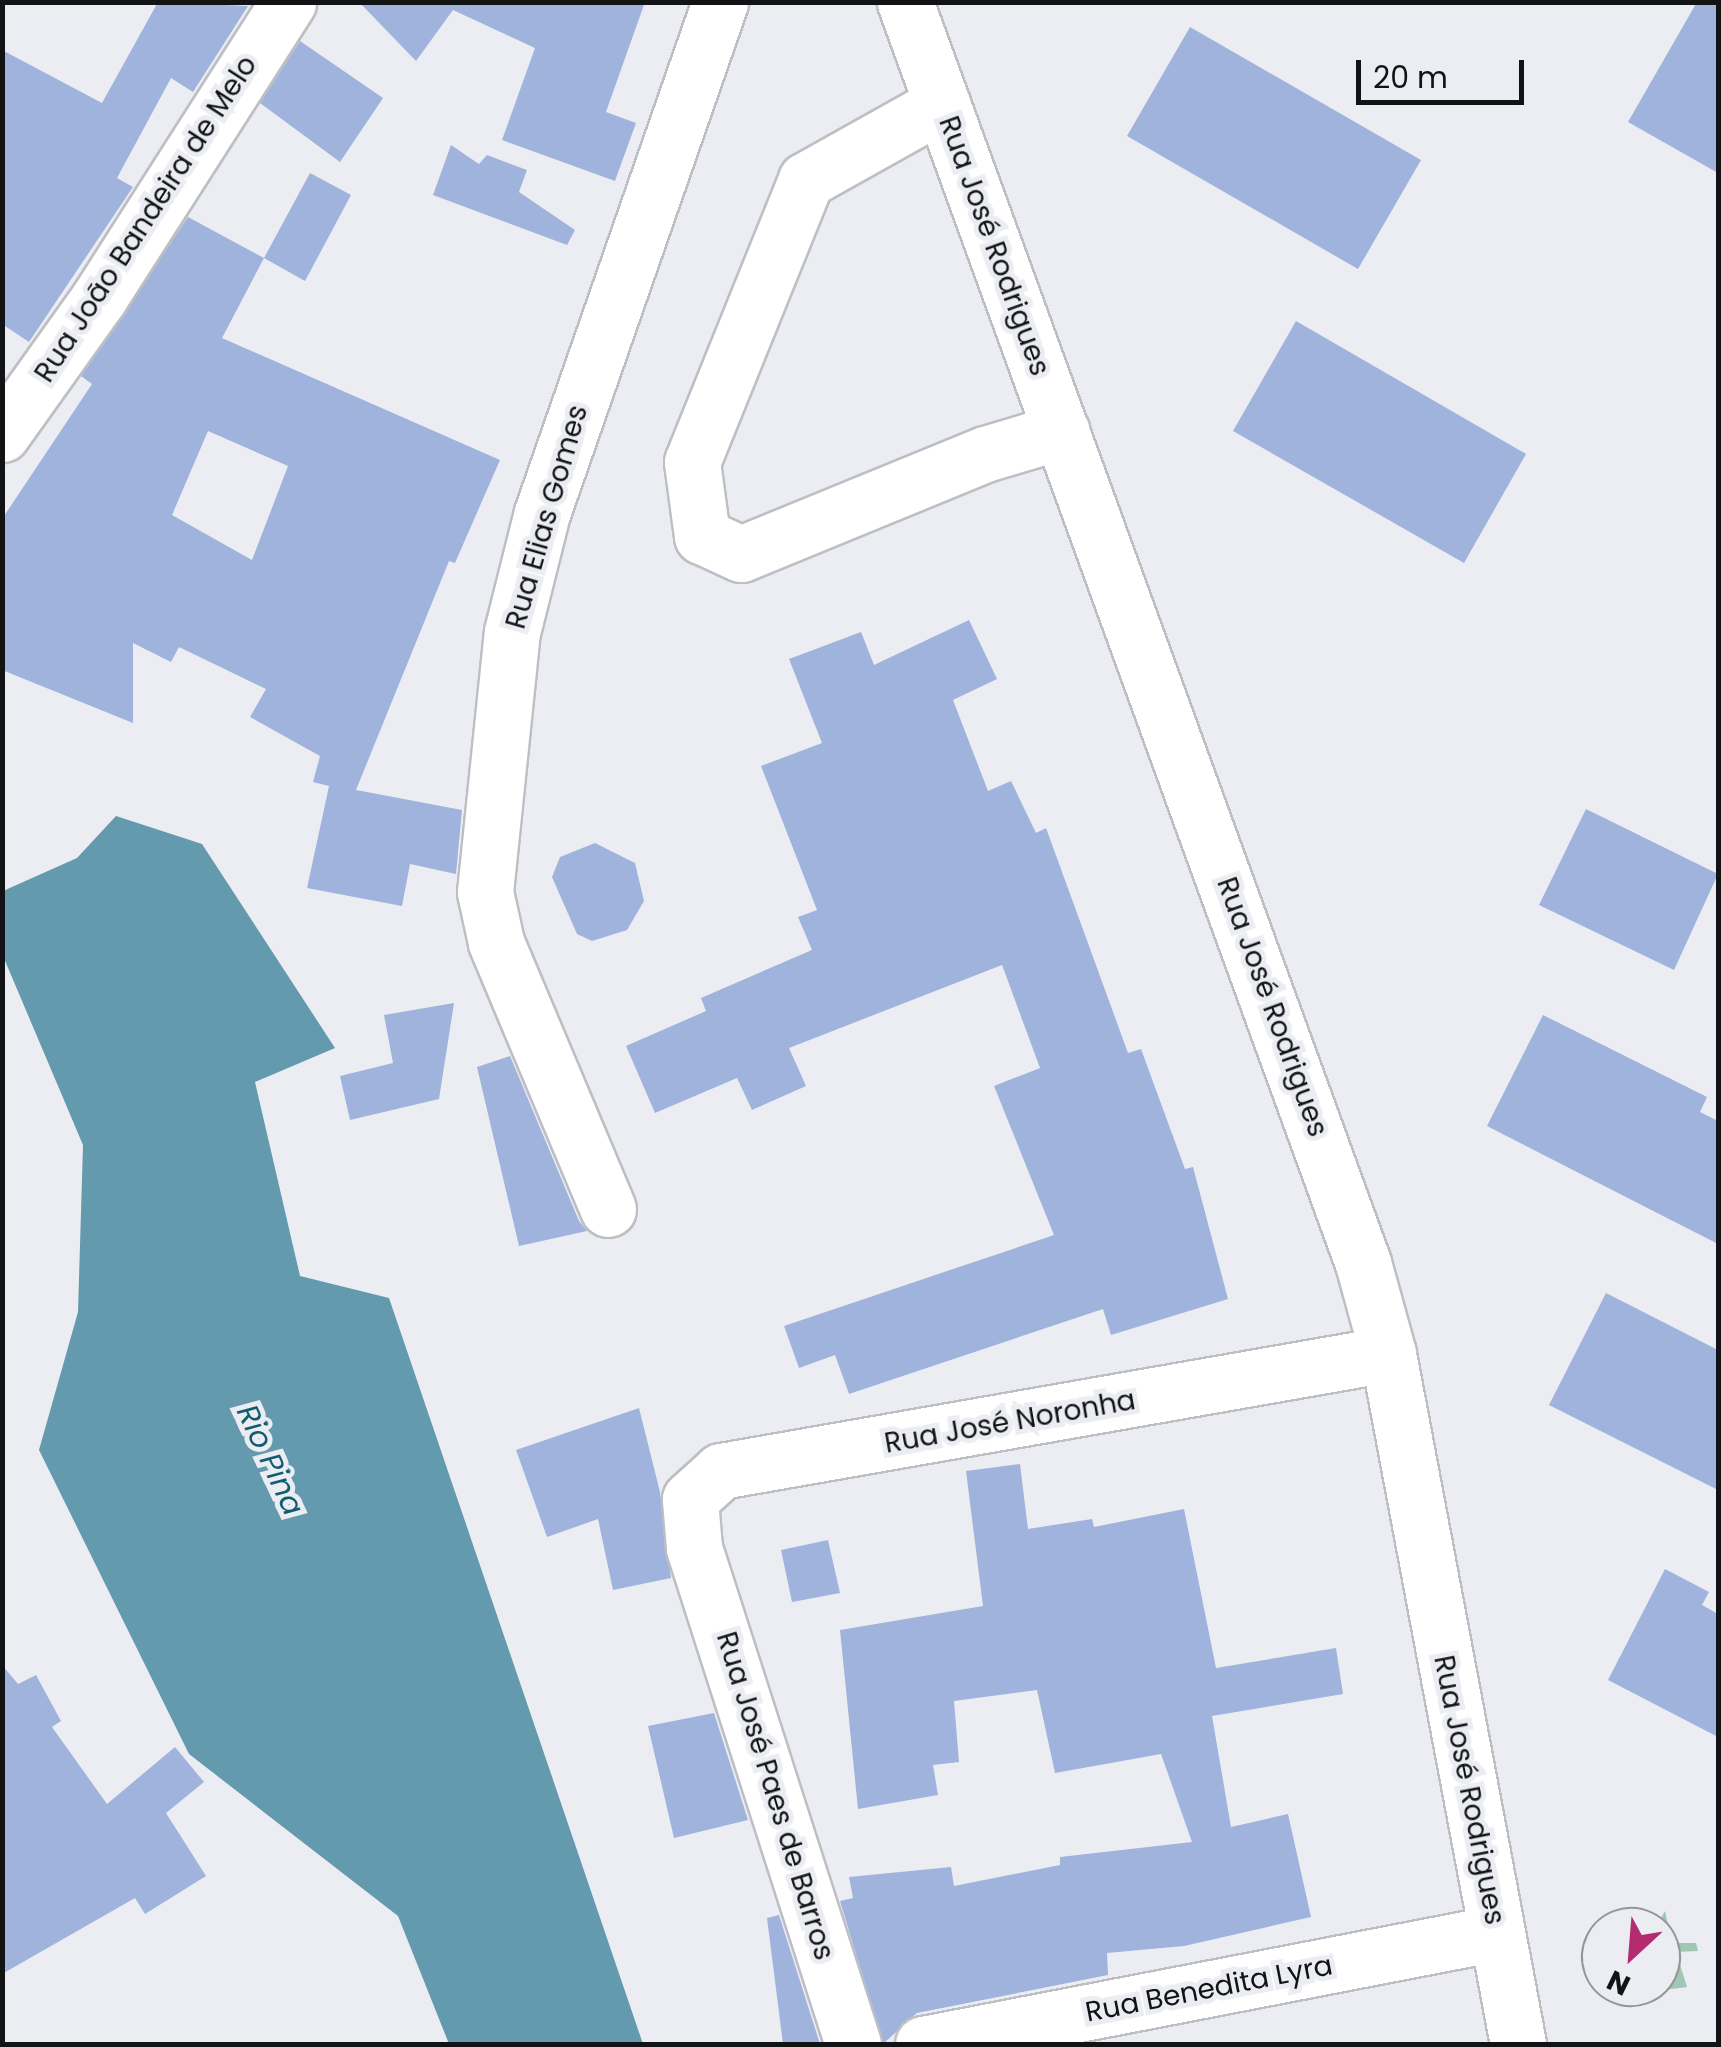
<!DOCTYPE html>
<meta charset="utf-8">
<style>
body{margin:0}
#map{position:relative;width:1721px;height:2047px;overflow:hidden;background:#ebedf2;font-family:Poppins,sans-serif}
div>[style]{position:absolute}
.green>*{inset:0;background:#9fc7b3}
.water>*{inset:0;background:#649aad}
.building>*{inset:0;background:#a0b3dd}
.roads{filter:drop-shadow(2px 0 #bdbfc4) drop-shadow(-2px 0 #bdbfc4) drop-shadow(0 2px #bdbfc4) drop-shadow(0 -2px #bdbfc4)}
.minor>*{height:55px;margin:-27.5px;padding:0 27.5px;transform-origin:27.5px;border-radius:27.5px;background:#fff}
span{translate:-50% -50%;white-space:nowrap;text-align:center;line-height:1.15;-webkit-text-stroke:10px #ebedf2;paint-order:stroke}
.street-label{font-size:28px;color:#121315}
.water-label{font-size:30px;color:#125c70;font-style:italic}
.frame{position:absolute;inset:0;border:5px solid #121315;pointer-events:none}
.north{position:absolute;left:1581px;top:1907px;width:100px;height:100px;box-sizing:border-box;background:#ebedf2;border:2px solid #94969a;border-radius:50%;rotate:206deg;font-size:28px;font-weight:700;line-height:40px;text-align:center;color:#121315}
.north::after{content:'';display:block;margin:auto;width:35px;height:45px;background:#b32c6f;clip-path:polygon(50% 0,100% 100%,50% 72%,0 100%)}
.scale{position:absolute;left:1356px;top:60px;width:168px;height:45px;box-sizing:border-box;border:5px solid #121315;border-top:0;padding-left:12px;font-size:30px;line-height:35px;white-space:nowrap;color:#121315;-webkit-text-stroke:8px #ebedf2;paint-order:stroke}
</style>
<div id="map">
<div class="green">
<i style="clip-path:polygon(1665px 1911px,1672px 1943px,1696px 1943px,1698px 1951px,1676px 1952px,1687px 1987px,1664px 1990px,1661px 1927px,1656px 1927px)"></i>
</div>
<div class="water">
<i style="clip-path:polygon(116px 816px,202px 844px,335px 1048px,255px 1082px,300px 1276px,389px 1298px,643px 2044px,449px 2044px,398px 1916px,189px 1754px,39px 1450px,78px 1312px,83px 1145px,3px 956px,3px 891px,77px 858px)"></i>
</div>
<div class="building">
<i style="clip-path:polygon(158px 2px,248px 6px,193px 92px,171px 78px,117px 178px,133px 187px,29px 342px,2px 324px,2px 50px,102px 103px)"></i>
<i style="clip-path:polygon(359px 2px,645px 2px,606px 112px,636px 123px,615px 181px,502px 140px,535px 48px,453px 10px,416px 61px)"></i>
<i style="clip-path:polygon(1697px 2px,1718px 2px,1718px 173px,1628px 122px)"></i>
<i style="clip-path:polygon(1190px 27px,1421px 160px,1358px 269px,1127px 136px)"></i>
<i style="clip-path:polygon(300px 41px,383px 98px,340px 162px,260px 103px)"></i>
<i style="clip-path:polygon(451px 145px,479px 164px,487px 155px,527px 170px,519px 192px,575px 230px,567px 245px,433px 195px)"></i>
<i style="clip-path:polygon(310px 173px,351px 195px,305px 281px,264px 258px)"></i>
<i style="clip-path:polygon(evenodd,188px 217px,264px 258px,222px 338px,500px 460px,455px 563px,449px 561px,356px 790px,462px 810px,456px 874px,410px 864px,402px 906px,307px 888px,329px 786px,313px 782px,320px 756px,250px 717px,266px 689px,179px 647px,171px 662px,133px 643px,133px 723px,2px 670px,2px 519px,92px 384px,81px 376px,188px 217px,208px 431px,288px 466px,252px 560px,172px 515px,208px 431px)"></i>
<i style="clip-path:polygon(1296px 321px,1526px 454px,1464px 563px,1233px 431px)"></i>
<i style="clip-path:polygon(969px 620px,997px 679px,953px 700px,988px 791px,1011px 781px,1036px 833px,1046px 828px,1128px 1053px,1141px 1049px,1185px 1169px,1193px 1167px,1228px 1299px,1111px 1335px,1103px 1309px,849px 1394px,835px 1355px,799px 1368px,784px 1326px,1054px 1235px,994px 1086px,1040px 1068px,1002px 965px,789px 1048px,806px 1086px,752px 1110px,737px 1078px,655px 1113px,626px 1046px,706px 1011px,701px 998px,812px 950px,798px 917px,817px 910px,761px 766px,822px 743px,789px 659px,861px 632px,874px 665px)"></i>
<i style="clip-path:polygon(1586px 809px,1718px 874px,1674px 970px,1539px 905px)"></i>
<i style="clip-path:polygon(595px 843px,635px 863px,644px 901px,627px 930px,592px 941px,577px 934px,552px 877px,560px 857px)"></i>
<i style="clip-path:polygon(454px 1003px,439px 1099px,350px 1120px,340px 1076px,393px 1063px,384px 1015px)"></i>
<i style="clip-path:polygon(1543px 1015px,1707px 1097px,1700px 1112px,1718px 1121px,1718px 1244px,1487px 1126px)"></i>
<i style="clip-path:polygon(510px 1056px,579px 1221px,587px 1231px,519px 1246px,477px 1067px)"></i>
<i style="clip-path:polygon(1606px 1293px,1718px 1350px,1718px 1490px,1549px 1405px)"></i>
<i style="clip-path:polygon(639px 1408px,660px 1492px,671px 1578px,613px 1590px,598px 1519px,547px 1537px,516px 1450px)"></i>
<i style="clip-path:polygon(1020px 1464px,1028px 1529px,1092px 1519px,1094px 1527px,1184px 1509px,1216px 1668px,1336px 1648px,1343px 1694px,1212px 1716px,1231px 1827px,1288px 1814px,1311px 1917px,1184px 1946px,1107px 1953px,1108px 1975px,917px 2013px,883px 2044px,840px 1901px,853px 1898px,849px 1877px,951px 1867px,954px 1886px,1060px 1865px,1060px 1857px,1192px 1842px,1161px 1754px,1055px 1773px,1037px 1690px,954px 1701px,959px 1762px,933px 1765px,938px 1795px,858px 1809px,840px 1630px,983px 1606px,966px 1471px)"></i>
<i style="clip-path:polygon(828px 1540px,840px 1593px,792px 1602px,781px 1550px)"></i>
<i style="clip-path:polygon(1665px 1569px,1709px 1592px,1702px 1605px,1718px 1614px,1718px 1737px,1608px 1680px)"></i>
<i style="clip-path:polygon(2px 1665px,18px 1684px,36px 1675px,61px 1721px,52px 1727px,107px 1804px,175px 1747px,204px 1782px,166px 1813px,206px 1876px,145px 1914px,135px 1898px,2px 1974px)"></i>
<i style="clip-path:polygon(714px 1713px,748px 1820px,674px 1838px,648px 1726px)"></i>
<i style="clip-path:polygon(779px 1915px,820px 2044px,783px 2044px,767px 1918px)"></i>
</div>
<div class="roads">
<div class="minor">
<i style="left:905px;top:2px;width:1342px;rotate:70.04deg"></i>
<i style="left:1363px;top:1263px;width:94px;rotate:74.6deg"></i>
<i style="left:1388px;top:1354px;width:702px;rotate:79.33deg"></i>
<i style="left:942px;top:104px;width:156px;rotate:150.8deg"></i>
<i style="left:806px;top:180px;width:304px;rotate:112deg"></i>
<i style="left:692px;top:462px;width:75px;rotate:82.3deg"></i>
<i style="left:702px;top:536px;width:43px;rotate:24.8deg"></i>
<i style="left:741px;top:554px;width:264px;rotate:-22.3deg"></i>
<i style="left:985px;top:454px;width:80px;rotate:-16.6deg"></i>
<i style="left:2px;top:434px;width:167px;rotate:-54.5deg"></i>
<i style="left:99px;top:298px;width:351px;rotate:-57.4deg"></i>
<i style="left:608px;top:1209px;width:290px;rotate:-112.8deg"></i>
<i style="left:496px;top:942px;width:51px;rotate:-102.4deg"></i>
<i style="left:485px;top:892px;width:261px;rotate:-84.1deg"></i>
<i style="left:512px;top:632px;width:123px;rotate:-75.9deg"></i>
<i style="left:542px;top:513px;width:541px;rotate:-70.79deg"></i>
<i style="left:853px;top:2044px;width:521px;rotate:-107.77deg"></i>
<i style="left:694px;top:1548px;width:49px;rotate:-94.7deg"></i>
<i style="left:690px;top:1499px;width:42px;rotate:-42.1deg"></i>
<i style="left:721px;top:1471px;width:677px;rotate:-9.95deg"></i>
<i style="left:923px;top:2044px;width:584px;rotate:-10.96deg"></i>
</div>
</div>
<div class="street-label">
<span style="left:146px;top:219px;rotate:-57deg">Rua João Bandeira de Melo</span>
<span style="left:994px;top:246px;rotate:70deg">Rua José Rodrigues</span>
<span style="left:547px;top:517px;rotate:-74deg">Rua Elias Gomes</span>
<span style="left:1272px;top:1007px;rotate:70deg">Rua José Rodrigues</span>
<span style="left:1010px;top:1422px;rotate:-10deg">Rua José Noronha</span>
<span style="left:1469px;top:1790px;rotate:79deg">Rua José Rodrigues</span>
<span style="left:775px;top:1796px;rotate:73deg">Rua José Paes de Barros</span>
<span style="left:1209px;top:1989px;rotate:-11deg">Rua Benedita Lyra</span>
</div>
<div class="water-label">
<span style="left:270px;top:1460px;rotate:65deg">Rio Pina</span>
</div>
<div class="frame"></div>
<div class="north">N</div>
<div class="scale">20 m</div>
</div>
